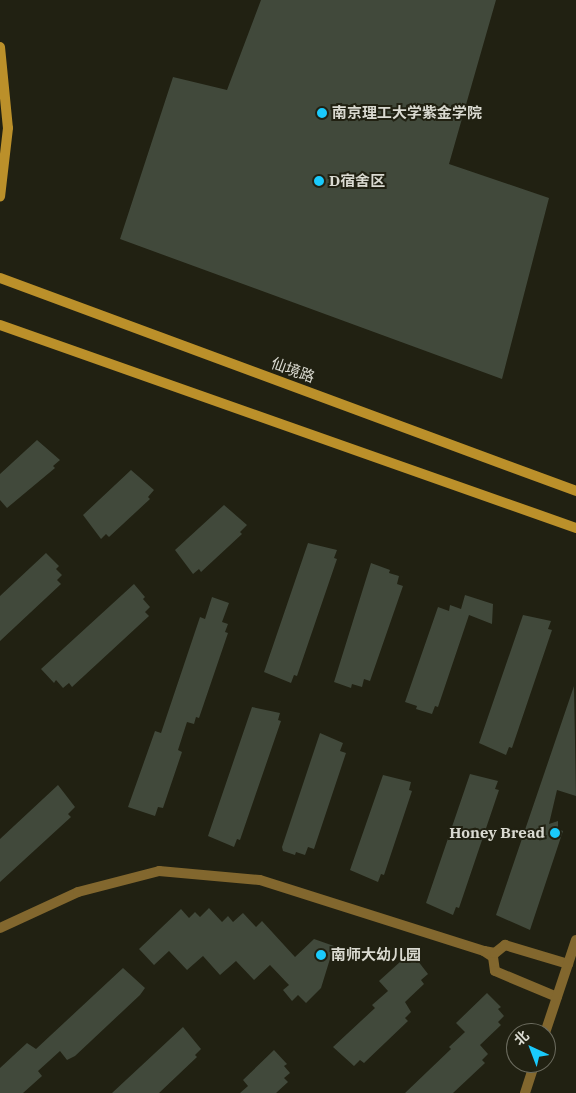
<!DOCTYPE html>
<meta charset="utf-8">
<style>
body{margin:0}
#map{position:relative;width:576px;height:1093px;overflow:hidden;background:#212112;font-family:"IBM Plex Serif","Noto Sans SC",serif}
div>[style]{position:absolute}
.building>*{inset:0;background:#41493b}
.street>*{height:10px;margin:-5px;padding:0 5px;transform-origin:5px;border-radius:5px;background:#82672e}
.secondary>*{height:10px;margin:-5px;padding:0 5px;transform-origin:5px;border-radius:5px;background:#bb902a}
.dots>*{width:14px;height:14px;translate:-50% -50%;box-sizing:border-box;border:2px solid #212112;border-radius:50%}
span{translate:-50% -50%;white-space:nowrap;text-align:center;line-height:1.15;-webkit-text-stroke:4px #212112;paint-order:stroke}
.poi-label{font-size:15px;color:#dadad1;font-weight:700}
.left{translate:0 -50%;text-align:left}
.right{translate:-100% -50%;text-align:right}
.street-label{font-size:15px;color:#dadad1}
.north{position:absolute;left:506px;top:1023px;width:50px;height:50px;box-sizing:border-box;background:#212112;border:1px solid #6b6b5e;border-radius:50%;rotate:317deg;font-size:14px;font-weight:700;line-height:20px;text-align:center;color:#dadad1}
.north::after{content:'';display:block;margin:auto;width:18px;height:22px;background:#1acafc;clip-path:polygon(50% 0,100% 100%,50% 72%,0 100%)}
</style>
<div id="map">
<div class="building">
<i style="clip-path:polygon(261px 0,496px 0,449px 164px,549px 198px,502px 379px,120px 239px,173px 77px,227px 90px)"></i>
<i style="clip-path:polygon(37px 440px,60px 460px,53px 466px,55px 468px,7px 508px,0 500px,0 474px)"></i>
<i style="clip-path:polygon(131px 470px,154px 490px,148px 497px,150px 499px,109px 537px,106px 534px,101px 539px,83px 515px)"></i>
<i style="clip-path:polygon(224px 505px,247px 525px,240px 532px,242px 534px,201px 572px,199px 569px,193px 574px,175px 550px)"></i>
<i style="clip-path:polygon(308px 543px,337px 550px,334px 558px,337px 559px,297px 676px,294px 675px,291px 683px,264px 672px)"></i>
<i style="clip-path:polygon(46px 553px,59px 566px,56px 569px,62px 575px,57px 580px,61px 584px,0 641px,0 596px)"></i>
<i style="clip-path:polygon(371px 563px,390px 570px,389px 573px,399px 576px,397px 584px,403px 586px,370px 681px,364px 679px,362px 687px,352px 684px,351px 688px,334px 682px)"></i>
<i style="clip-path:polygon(134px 584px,145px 597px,143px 599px,150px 607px,145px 612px,149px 616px,72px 687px,69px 683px,63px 688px,56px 680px,54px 683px,41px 669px)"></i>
<i style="clip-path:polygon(465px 595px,493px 604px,492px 624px,469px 615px,438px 707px,435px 706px,432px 714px,416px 709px,417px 706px,405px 702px,438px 607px,449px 611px,450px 605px,461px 609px)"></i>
<i style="clip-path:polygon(212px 597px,229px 603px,222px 622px,228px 624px,225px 632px,228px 633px,199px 718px,196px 717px,194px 724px,187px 722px,178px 750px,182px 752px,163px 808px,158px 807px,155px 816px,128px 807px,155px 731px,161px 733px,200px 617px,205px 619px)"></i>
<i style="clip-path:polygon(523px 615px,551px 621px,548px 629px,552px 630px,512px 748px,509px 747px,506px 755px,479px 743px)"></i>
<i style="clip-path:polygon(574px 686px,576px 796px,557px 790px,549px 824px,558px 821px,558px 829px,563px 831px,530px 930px,496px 915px)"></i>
<i style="clip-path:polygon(252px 707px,280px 713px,278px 720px,281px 721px,240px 840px,237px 839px,234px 847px,208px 836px)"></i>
<i style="clip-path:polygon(320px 733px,343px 743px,340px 751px,346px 753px,314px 849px,308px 847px,305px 855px,296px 852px,295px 855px,283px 851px,282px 847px)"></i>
<i style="clip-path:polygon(470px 774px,498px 781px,495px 789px,499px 790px,459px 908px,456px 907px,453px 915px,426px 903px)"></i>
<i style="clip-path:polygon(383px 775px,411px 782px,409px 790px,412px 791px,384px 875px,381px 874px,378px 882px,350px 870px)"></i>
<i style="clip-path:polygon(58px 785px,75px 807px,68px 814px,71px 817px,0 882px,0 839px)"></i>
<i style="clip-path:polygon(209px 908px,222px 922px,228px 916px,233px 922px,243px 913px,256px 927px,262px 921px,295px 957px,314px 939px,334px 946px,321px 988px,306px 1003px,298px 995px,292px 1001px,283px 990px,289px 985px,270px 965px,254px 980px,236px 961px,220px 975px,203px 956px,187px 970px,169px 951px,154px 965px,139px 949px,181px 909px,189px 918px,195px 912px,200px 917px)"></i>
<i style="clip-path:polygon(411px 952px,428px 974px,421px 980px,424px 984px,405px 1002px,411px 1012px,405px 1018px,408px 1021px,364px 1063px,360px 1060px,354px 1066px,333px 1047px,375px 1008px,372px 1005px,388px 991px,379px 981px)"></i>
<i style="clip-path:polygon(123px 968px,145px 988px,140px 995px,75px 1056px,67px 1060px,60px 1051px,38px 1071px,42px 1076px,23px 1093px,0 1093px,0 1068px,27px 1043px,36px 1049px)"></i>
<i style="clip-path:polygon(487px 993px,501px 1007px,498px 1009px,504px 1016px,498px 1022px,501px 1025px,480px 1045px,488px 1054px,482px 1060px,485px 1063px,453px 1093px,405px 1093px,451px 1049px,449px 1047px,465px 1032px,456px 1023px)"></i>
<i style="clip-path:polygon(183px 1027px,201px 1049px,195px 1055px,197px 1057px,159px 1093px,112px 1093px)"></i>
<i style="clip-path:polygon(274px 1050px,287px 1064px,284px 1066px,290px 1073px,284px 1078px,288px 1082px,276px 1093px,240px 1093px,248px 1086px,243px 1080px)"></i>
</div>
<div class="street">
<i style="left:0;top:928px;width:86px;rotate:-24.8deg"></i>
<i style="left:78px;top:892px;width:84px;rotate:-14.5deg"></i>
<i style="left:159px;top:871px;width:101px;rotate:5.1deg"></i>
<i style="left:260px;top:880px;width:235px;rotate:17.6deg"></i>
<i style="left:484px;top:951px;width:11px;rotate:34deg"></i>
<i style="left:493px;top:957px;width:14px;rotate:82deg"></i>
<i style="left:495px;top:971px;width:67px;rotate:22.8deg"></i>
<i style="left:484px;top:951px;width:11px;rotate:10deg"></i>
<i style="left:495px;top:953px;width:13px;rotate:-39deg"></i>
<i style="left:505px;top:945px;width:66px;rotate:16.8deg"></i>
<i style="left:545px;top:1033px;width:98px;rotate:-71.6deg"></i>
<i style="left:525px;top:1093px;width:32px;rotate:-72deg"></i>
</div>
<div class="secondary">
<i style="left:0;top:47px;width:81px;rotate:84.4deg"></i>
<i style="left:8px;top:128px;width:69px;rotate:96.6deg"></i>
<i style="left:0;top:278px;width:614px;rotate:20.29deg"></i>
<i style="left:0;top:325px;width:611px;rotate:19.41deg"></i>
</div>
<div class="dots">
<i style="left:322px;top:113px;background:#1acafc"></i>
<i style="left:319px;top:181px;background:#1acafc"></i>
<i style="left:555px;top:833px;background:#1acafc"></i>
<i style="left:321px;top:955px;background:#1acafc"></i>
</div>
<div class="poi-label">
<span class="left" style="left:332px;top:113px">南京理工大学紫金学院</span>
<span class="left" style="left:329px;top:181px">D宿舍区</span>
<span class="right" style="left:545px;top:833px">Honey Bread</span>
<span class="left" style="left:331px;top:955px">南师大幼儿园</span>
</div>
<div class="street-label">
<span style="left:293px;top:370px;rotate:20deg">仙境路</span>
</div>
<div class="north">北</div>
</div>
